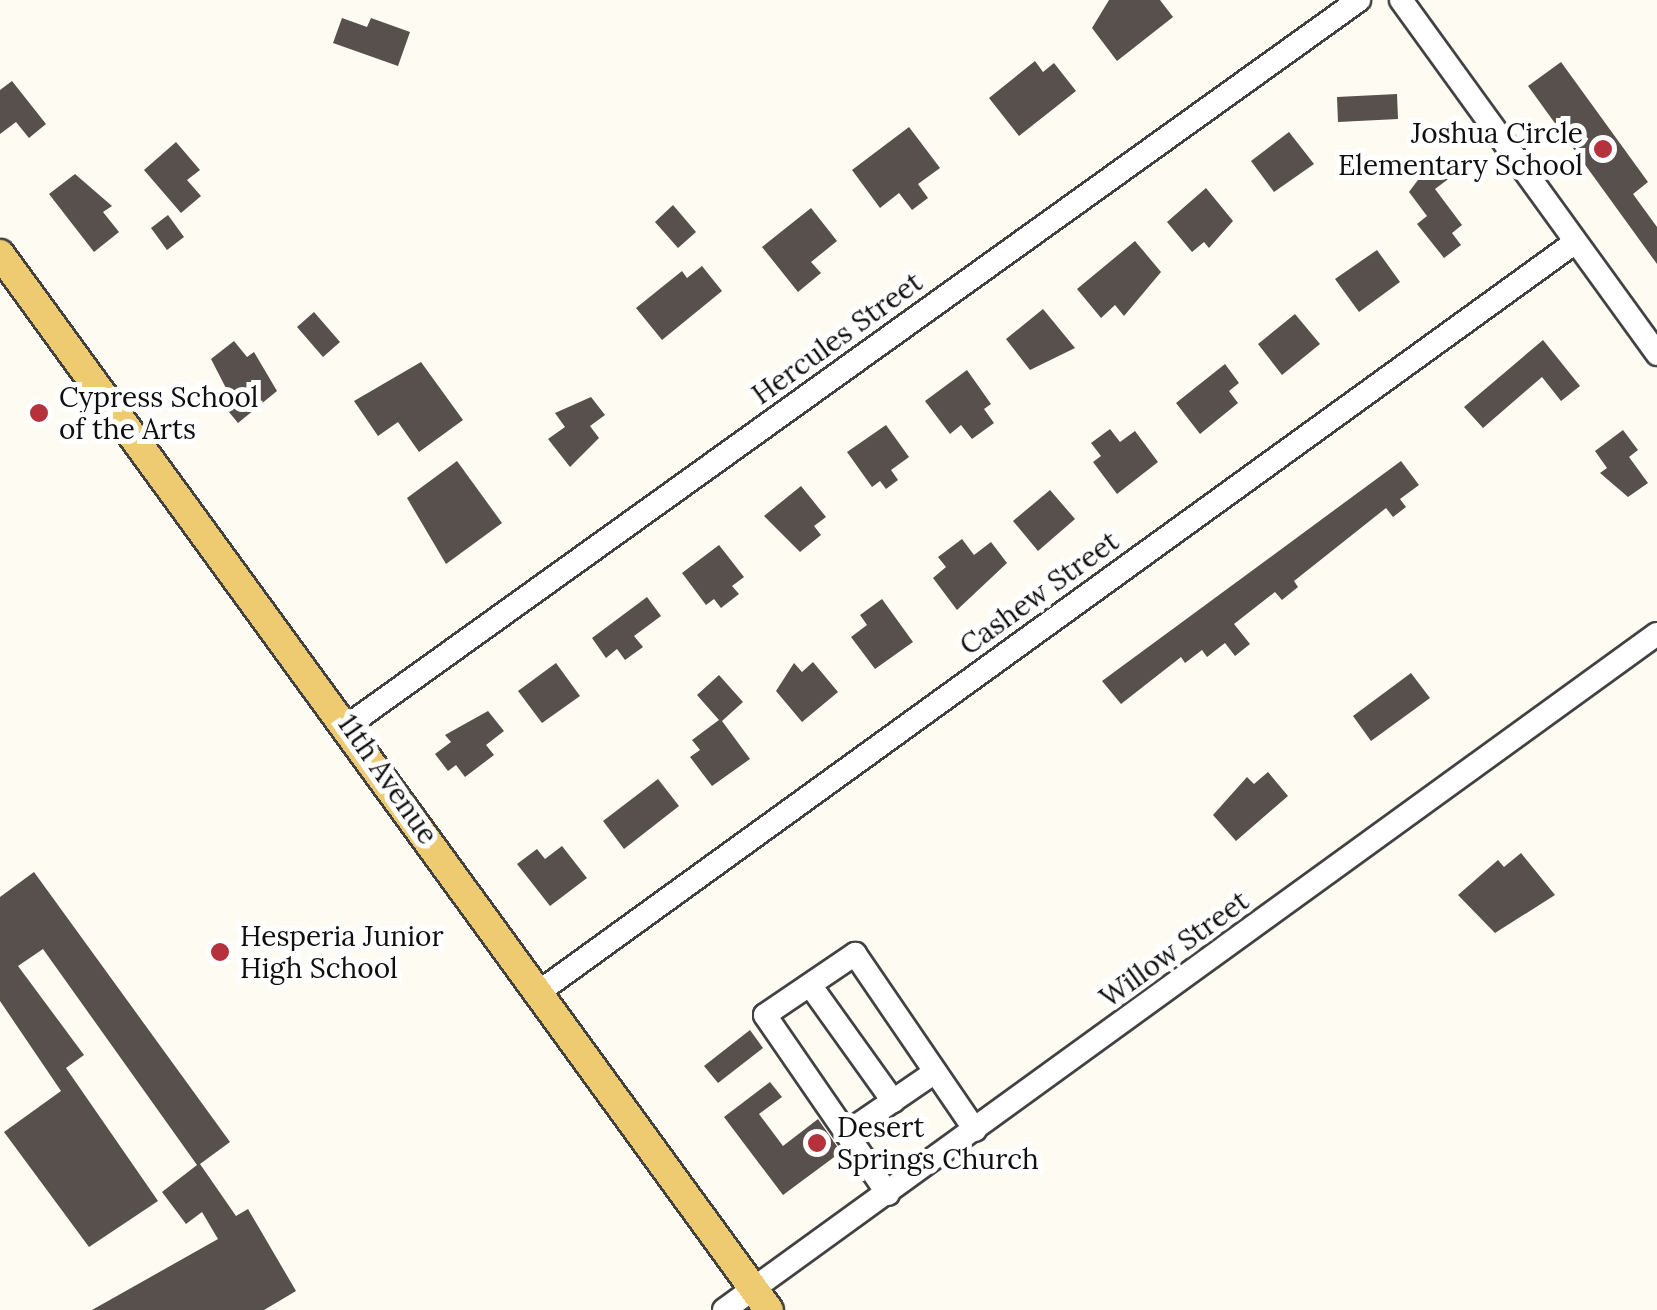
<!DOCTYPE html>
<style>
body{margin:0}
#map{position:relative;width:1657px;height:1310px;overflow:hidden;background:#fefbf2;font-family:Lora,serif}
div>[style]{position:absolute}
.building>*{inset:0;background:#57504c}
.roads{filter:drop-shadow(2px 0 #424242) drop-shadow(-2px 0 #424242) drop-shadow(0 2px #424242) drop-shadow(0 -2px #424242)}
.minor>*{height:22px;margin:-11px;padding:0 11px;transform-origin:11px;border-radius:11px;background:#fff}
.major>*{height:28px;margin:-14px;padding:0 14px;transform-origin:14px;border-radius:14px;background:#eecb71}
.dots>*{width:28px;height:28px;translate:-50% -50%;box-sizing:border-box;border:5px solid #fff;border-radius:50%}
span{translate:-50% -50%;white-space:nowrap;text-align:center;line-height:1.15;-webkit-text-stroke:10px #fff;paint-order:stroke}
.poi-label{font-size:28px;color:#0f0f0f}
.right{translate:-100% -50%;text-align:right}
.left{translate:0 -50%;text-align:left}
.street-label{font-size:28px;color:#0f0f0f}
</style>
<div id="map">
<div class="building">
<i style="clip-path:polygon(1109px 0,1160px 0,1173px 17px,1117px 61px,1092px 28px)"></i>
<i style="clip-path:polygon(342px 18px,367px 27px,371px 18px,410px 32px,398px 66px,333px 43px)"></i>
<i style="clip-path:polygon(1035px 61px,1043px 72px,1054px 63px,1076px 91px,1019px 136px,989px 98px)"></i>
<i style="clip-path:polygon(1561px 62px,1648px 182px,1633px 194px,1657px 227px,1657px 264px,1528px 86px)"></i>
<i style="clip-path:polygon(12px 81px,46px 124px,29px 138px,16px 122px,0 134px,0 90px)"></i>
<i style="clip-path:polygon(1397px 94px,1398px 119px,1338px 122px,1337px 97px)"></i>
<i style="clip-path:polygon(909px 127px,940px 168px,918px 184px,928px 198px,912px 210px,899px 193px,880px 208px,852px 170px)"></i>
<i style="clip-path:polygon(1289px 132px,1314px 164px,1274px 192px,1251px 161px)"></i>
<i style="clip-path:polygon(176px 142px,200px 170px,187px 180px,201px 196px,181px 213px,144px 170px)"></i>
<i style="clip-path:polygon(1435px 157px,1451px 177px,1435px 189px,1462px 225px,1452px 233px,1461px 245px,1444px 258px,1417px 224px,1427px 216px,1409px 192px)"></i>
<i style="clip-path:polygon(75px 174px,112px 206px,103px 212px,119px 232px,94px 252px,49px 194px)"></i>
<i style="clip-path:polygon(1206px 188px,1233px 221px,1209px 248px,1204px 242px,1192px 252px,1167px 222px)"></i>
<i style="clip-path:polygon(673px 205px,696px 232px,678px 248px,655px 222px)"></i>
<i style="clip-path:polygon(811px 208px,837px 241px,811px 262px,821px 273px,798px 292px,762px 247px)"></i>
<i style="clip-path:polygon(168px 215px,184px 237px,167px 250px,151px 228px)"></i>
<i style="clip-path:polygon(1135px 241px,1161px 272px,1124px 316px,1115px 305px,1101px 318px,1077px 289px)"></i>
<i style="clip-path:polygon(1377px 250px,1400px 282px,1359px 312px,1335px 279px)"></i>
<i style="clip-path:polygon(702px 266px,722px 291px,662px 340px,636px 308px,682px 271px,687px 278px)"></i>
<i style="clip-path:polygon(1043px 309px,1075px 348px,1030px 370px,1006px 339px)"></i>
<i style="clip-path:polygon(314px 312px,340px 342px,323px 357px,297px 327px)"></i>
<i style="clip-path:polygon(1295px 314px,1320px 344px,1282px 375px,1258px 344px)"></i>
<i style="clip-path:polygon(1543px 340px,1580px 386px,1561px 401px,1542px 377px,1483px 428px,1464px 407px)"></i>
<i style="clip-path:polygon(234px 341px,247px 357px,254px 352px,277px 391px,238px 423px,219px 400px,228px 392px,211px 359px)"></i>
<i style="clip-path:polygon(421px 362px,463px 420px,419px 452px,398px 422px,378px 436px,354px 401px)"></i>
<i style="clip-path:polygon(1225px 364px,1239px 383px,1229px 391px,1238px 403px,1200px 434px,1176px 403px)"></i>
<i style="clip-path:polygon(967px 370px,991px 404px,984px 409px,994px 423px,972px 439px,961px 425px,950px 434px,925px 401px)"></i>
<i style="clip-path:polygon(591px 397px,605px 415px,590px 426px,599px 438px,570px 467px,548px 439px,565px 427px,555px 413px)"></i>
<i style="clip-path:polygon(886px 425px,909px 457px,891px 470px,898px 480px,886px 489px,880px 481px,872px 487px,847px 452px)"></i>
<i style="clip-path:polygon(1110px 429px,1120px 442px,1135px 431px,1158px 462px,1117px 494px,1093px 462px,1101px 456px,1091px 443px)"></i>
<i style="clip-path:polygon(1623px 430px,1638px 450px,1629px 457px,1648px 483px,1628px 497px,1600px 473px,1607px 468px,1595px 451px)"></i>
<i style="clip-path:polygon(457px 461px,502px 523px,446px 564px,407px 498px)"></i>
<i style="clip-path:polygon(1401px 461px,1419px 485px,1400px 499px,1406px 507px,1393px 517px,1386px 508px,1294px 581px,1298px 587px,1282px 600px,1275px 592px,1234px 624px,1250px 644px,1235px 656px,1225px 643px,1207px 657px,1202px 650px,1185px 663px,1181px 657px,1121px 704px,1102px 681px)"></i>
<i style="clip-path:polygon(801px 486px,826px 517px,814px 526px,821px 535px,800px 552px,764px 516px)"></i>
<i style="clip-path:polygon(1050px 490px,1075px 519px,1038px 551px,1013px 521px)"></i>
<i style="clip-path:polygon(962px 539px,974px 555px,991px 542px,1007px 563px,957px 610px,933px 578px,946px 567px,938px 557px)"></i>
<i style="clip-path:polygon(719px 545px,744px 577px,732px 586px,739px 594px,721px 608px,714px 599px,706px 605px,682px 573px)"></i>
<i style="clip-path:polygon(647px 597px,661px 616px,634px 636px,643px 647px,625px 660px,617px 649px,606px 658px,592px 638px)"></i>
<i style="clip-path:polygon(882px 599px,913px 642px,875px 669px,851px 637px,867px 625px,860px 615px)"></i>
<i style="clip-path:polygon(813px 662px,838px 692px,802px 722px,776px 691px,794px 663px,802px 672px)"></i>
<i style="clip-path:polygon(556px 663px,580px 696px,542px 723px,518px 691px)"></i>
<i style="clip-path:polygon(1411px 673px,1430px 698px,1371px 741px,1353px 716px)"></i>
<i style="clip-path:polygon(719px 675px,743px 702px,722px 721px,750px 759px,712px 786px,690px 757px,700px 750px,692px 740px,719px 720px,697px 695px)"></i>
<i style="clip-path:polygon(488px 711px,504px 731px,486px 745px,494px 755px,465px 777px,456px 765px,448px 771px,435px 754px,451px 742px,445px 735px)"></i>
<i style="clip-path:polygon(1268px 772px,1288px 796px,1236px 841px,1213px 815px,1247px 777px,1254px 784px)"></i>
<i style="clip-path:polygon(658px 779px,679px 806px,624px 849px,603px 821px)"></i>
<i style="clip-path:polygon(562px 846px,587px 878px,550px 906px,517px 864px,537px 849px,545px 859px)"></i>
<i style="clip-path:polygon(1521px 853px,1555px 895px,1495px 933px,1458px 895px,1498px 860px,1504px 867px)"></i>
<i style="clip-path:polygon(34px 872px,230px 1142px,200px 1164px,236px 1216px,248px 1209px,296px 1291px,264px 1310px,92px 1310px,218px 1239px,202px 1212px,186px 1224px,162px 1192px,197px 1165px,43px 949px,18px 966px,84px 1055px,66px 1068px,158px 1201px,89px 1247px,4px 1132px,61px 1091px,0 1001px,0 897px)"></i>
<i style="clip-path:polygon(750px 1030px,763px 1048px,718px 1083px,704px 1066px)"></i>
<i style="clip-path:polygon(770px 1082px,782px 1097px,759px 1114px,783px 1146px,818px 1119px,841px 1152px,783px 1195px,724px 1117px)"></i>
</div>
<div class="roads">
<div class="minor">
<i style="left:1401px;top:0;width:437px;rotate:54.1deg"></i>
<i style="left:350px;top:724px;width:1242px;rotate:-35.66deg"></i>
<i style="left:810px;top:985px;width:143px;rotate:54.4deg"></i>
<i style="left:539px;top:992px;width:1278px;rotate:-35.89deg"></i>
<i style="left:846px;top:1133px;width:108px;rotate:-34.4deg"></i>
<i style="left:888px;top:1194px;width:217px;rotate:-124.5deg"></i>
<i style="left:765px;top:1015px;width:109px;rotate:-34.1deg"></i>
<i style="left:855px;top:954px;width:213px;rotate:55.7deg"></i>
<i style="left:724px;top:1310px;width:1152px;rotate:-35.93deg"></i>
</div>
<div class="major">
<i style="left:0;top:254px;width:1306px;rotate:53.94deg"></i>
</div>
</div>
<div class="dots">
<i style="left:1603px;top:149px;background:#b5313c"></i>
<i style="left:39px;top:413px;background:#b5313c"></i>
<i style="left:220px;top:952px;background:#b5313c"></i>
<i style="left:817px;top:1143px;background:#b5313c"></i>
</div>
<div class="poi-label">
<span class="right" style="left:1583px;top:149px">Joshua Circle<br>Elementary School</span>
<span class="left" style="left:59px;top:413px">Cypress School<br>of the Arts</span>
<span class="left" style="left:240px;top:952px">Hesperia Junior<br>High School</span>
<span class="left" style="left:837px;top:1143px">Desert<br>Springs Church</span>
</div>
<div class="street-label">
<span style="left:837px;top:338px;rotate:-36deg">Hercules Street</span>
<span style="left:1039px;top:593px;rotate:-36deg">Cashew Street</span>
<span style="left:388px;top:779px;rotate:55deg">11th Avenue</span>
<span style="left:1174px;top:949px;rotate:-36deg">Willow Street</span>
</div>
</div>
